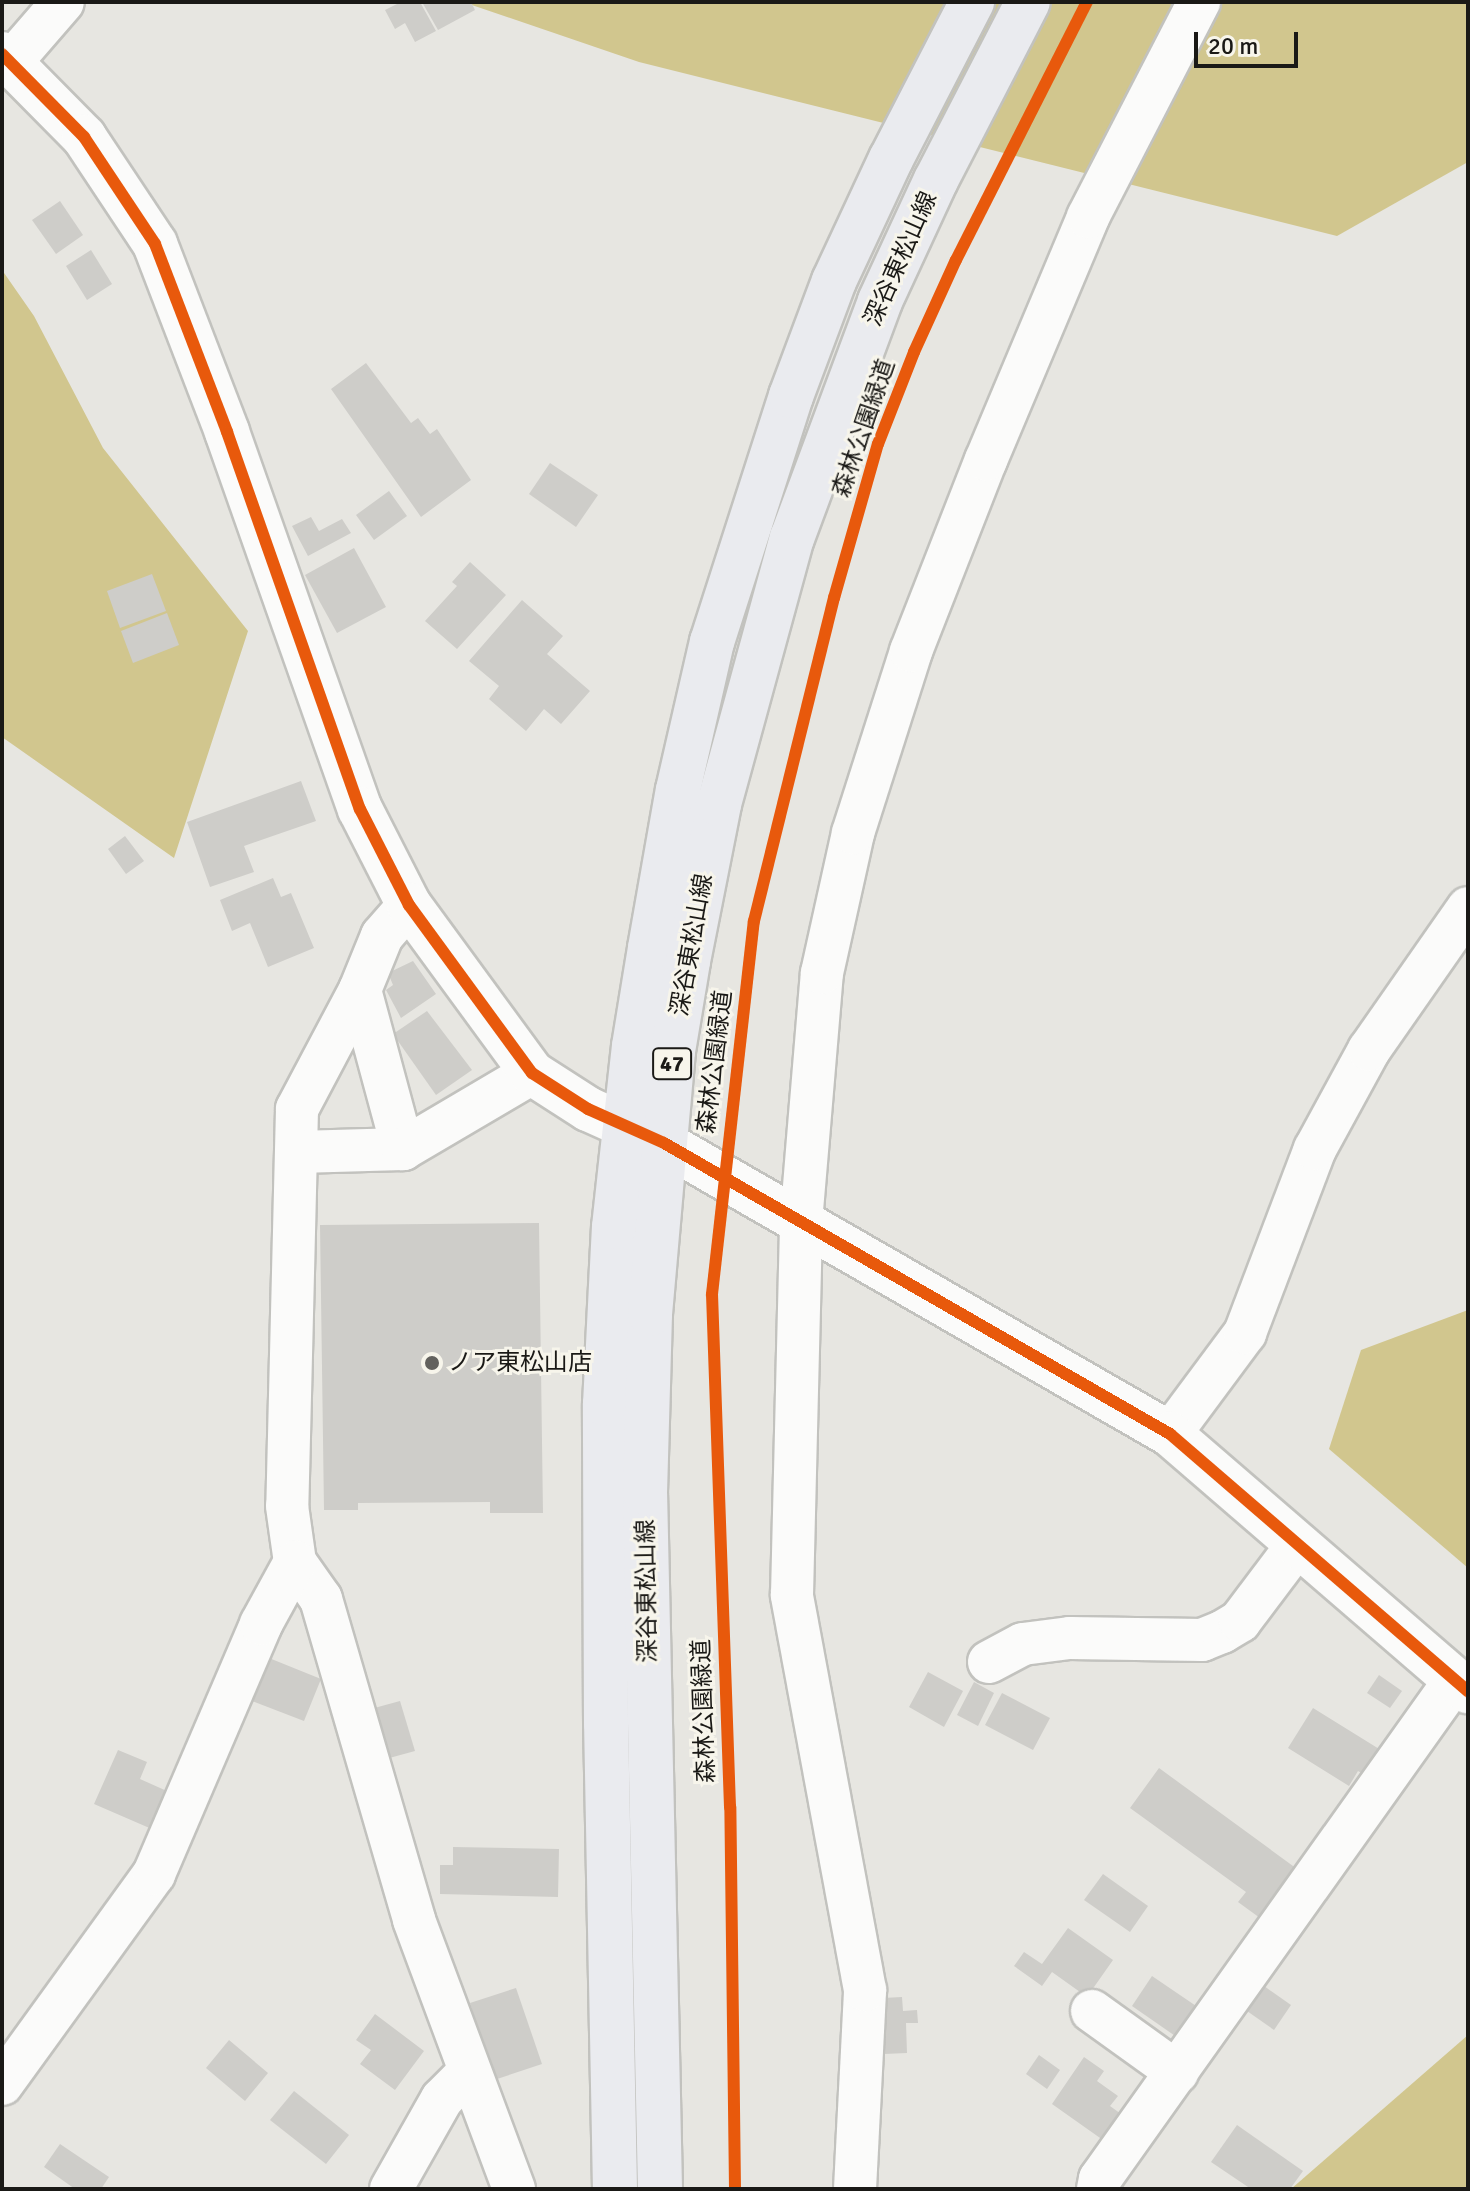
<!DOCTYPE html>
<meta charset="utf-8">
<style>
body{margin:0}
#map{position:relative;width:1470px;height:2191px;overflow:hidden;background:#e7e6e1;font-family:Signika,"Noto Sans JP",sans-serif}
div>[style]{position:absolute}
.forest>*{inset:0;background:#d1c68e}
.building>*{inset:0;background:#cecdc9}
.roads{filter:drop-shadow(2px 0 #c2c2be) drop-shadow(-2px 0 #c2c2be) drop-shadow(0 2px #c2c2be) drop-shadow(0 -2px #c2c2be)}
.minor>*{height:42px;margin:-21px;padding:0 21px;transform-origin:21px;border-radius:21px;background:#fbfbfa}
.tertiary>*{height:44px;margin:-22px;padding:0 22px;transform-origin:22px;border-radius:22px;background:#fbfbfa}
.primary>*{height:44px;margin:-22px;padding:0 22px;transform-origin:22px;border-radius:22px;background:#eaebef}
.cycleway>*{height:12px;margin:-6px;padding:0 6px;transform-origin:6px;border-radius:6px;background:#e8590c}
.dots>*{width:22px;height:22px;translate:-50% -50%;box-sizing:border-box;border:4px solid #f7f5eb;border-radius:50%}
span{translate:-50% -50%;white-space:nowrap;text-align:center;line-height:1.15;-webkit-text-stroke:6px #f7f5eb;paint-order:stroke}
.shield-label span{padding:2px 6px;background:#f7f5eb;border:2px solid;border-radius:6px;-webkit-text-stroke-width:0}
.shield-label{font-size:22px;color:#1a1916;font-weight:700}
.street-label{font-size:24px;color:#1a1916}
.poi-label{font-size:24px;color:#1a1916}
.left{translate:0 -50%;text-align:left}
.frame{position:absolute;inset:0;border:4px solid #1a1916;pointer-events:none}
.scale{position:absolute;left:1194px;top:32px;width:104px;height:36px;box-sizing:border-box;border:4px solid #1a1916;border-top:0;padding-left:10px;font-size:24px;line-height:28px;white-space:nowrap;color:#1a1916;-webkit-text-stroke:6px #f7f5eb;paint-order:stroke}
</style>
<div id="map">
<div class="forest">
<i style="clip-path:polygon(463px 2px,1468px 2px,1468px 162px,1337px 236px,639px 62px)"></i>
<i style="clip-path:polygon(2px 270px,34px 316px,103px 448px,248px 631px,174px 858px,2px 737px)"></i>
<i style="clip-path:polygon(1468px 1310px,1468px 1568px,1329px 1449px,1361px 1350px)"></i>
<i style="clip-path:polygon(1468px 2035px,1468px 2189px,1291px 2189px)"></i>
</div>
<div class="building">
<i style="clip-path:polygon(401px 2px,420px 2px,436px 31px,415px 42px,405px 23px,395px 29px,385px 10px)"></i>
<i style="clip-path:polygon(422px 2px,471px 2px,475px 10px,438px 30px)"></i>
<i style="clip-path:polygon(60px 201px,83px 235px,56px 254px,32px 220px)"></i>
<i style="clip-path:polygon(91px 250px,112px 284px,87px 300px,66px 266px)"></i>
<i style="clip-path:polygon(366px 363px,411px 423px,418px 418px,430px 434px,437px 429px,471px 480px,421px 517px,331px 389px)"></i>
<i style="clip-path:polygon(550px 463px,598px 495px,576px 527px,529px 494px)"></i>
<i style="clip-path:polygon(389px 491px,407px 516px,374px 540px,356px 515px)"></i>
<i style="clip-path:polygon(311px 517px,319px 531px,342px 519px,351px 533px,308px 556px,292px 526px)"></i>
<i style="clip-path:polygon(354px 548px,386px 607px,337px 633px,305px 575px)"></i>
<i style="clip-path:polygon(470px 562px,506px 595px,457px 649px,425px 621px,457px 586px,452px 582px)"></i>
<i style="clip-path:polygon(152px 574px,166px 611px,120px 628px,107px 591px)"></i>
<i style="clip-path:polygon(522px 600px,563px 636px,547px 654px,590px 691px,561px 724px,544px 709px,526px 731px,489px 699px,499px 686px,469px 661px)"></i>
<i style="clip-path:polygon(167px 613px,179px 645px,133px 663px,121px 631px)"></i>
<i style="clip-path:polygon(301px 781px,316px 821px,244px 846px,254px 872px,210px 887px,187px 822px)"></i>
<i style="clip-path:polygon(125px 836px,144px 861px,126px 874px,108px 849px)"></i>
<i style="clip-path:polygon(273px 878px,281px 897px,291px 893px,314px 948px,268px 967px,250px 923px,232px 931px,220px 900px)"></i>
<i style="clip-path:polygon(413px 961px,436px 994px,401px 1018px,386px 990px,393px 985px,388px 973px)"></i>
<i style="clip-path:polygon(427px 1011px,472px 1070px,436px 1095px,393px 1034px)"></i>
<i style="clip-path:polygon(539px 1223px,543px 1513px,490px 1513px,490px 1502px,358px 1503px,358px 1510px,324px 1510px,320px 1225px)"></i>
<i style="clip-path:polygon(269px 1658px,321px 1679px,304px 1721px,252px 1701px)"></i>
<i style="clip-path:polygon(928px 1672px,963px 1691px,944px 1727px,909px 1707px)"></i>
<i style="clip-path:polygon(1379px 1675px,1402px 1691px,1390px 1708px,1367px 1693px)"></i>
<i style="clip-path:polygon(974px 1682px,994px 1693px,978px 1726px,957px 1715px)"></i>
<i style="clip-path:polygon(1002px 1693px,1050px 1718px,1033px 1750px,985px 1725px)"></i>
<i style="clip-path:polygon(400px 1701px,415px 1751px,382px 1760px,367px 1710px)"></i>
<i style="clip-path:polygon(1313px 1708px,1384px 1752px,1368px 1777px,1358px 1771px,1349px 1786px,1288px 1748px)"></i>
<i style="clip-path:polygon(118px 1750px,147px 1762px,140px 1779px,178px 1796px,161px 1833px,94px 1804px)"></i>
<i style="clip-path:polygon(1159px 1768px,1304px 1874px,1260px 1918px,1238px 1902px,1246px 1892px,1130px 1808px)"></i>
<i style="clip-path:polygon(453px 1847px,559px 1849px,558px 1897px,440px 1894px,440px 1865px,453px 1865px)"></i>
<i style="clip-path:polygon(1103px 1874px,1148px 1906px,1130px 1932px,1084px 1900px)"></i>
<i style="clip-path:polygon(1068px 1928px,1113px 1960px,1087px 1997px,1052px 1972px,1042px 1986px,1014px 1966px,1024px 1952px,1042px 1964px)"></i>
<i style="clip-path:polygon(1152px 1976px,1202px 2010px,1181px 2040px,1132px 2006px)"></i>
<i style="clip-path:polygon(1264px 1986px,1291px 2005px,1274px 2030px,1247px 2011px)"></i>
<i style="clip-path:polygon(516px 1988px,542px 2064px,494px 2080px,470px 2003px)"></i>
<i style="clip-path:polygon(902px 1997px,903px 2011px,917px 2010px,918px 2023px,906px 2023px,907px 2053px,884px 2054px,884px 2037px,875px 2037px,883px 1998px)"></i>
<i style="clip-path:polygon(375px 2014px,424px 2051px,395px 2090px,360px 2064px,371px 2050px,356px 2040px)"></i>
<i style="clip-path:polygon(229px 2040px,268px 2073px,245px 2101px,206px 2068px)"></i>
<i style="clip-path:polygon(1039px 2055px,1060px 2070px,1047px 2089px,1026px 2074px)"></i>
<i style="clip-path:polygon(1084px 2057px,1104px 2071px,1097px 2081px,1118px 2096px,1110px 2106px,1128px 2119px,1110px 2145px,1052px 2104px)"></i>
<i style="clip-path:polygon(294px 2091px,349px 2135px,326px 2164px,270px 2120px)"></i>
<i style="clip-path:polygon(1237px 2125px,1303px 2171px,1290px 2189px,1251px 2189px,1211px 2162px)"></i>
<i style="clip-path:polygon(60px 2144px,109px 2177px,101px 2189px,75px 2189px,44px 2167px)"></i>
</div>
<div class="roads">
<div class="minor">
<i style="left:11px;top:62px;width:79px;rotate:-49.1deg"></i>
<i style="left:409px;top:905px;width:41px;rotate:131.1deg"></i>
<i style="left:382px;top:936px;width:58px;rotate:112.2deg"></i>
<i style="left:360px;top:990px;width:135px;rotate:117.9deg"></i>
<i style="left:297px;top:1109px;width:397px;rotate:91.4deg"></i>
<i style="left:287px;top:1506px;width:57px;rotate:81.9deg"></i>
<i style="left:295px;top:1562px;width:45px;rotate:54.9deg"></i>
<i style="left:321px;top:1599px;width:334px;rotate:73.8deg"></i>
<i style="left:414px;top:1920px;width:287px;rotate:69.6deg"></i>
<i style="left:360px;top:990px;width:165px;rotate:74.9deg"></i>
<i style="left:298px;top:1152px;width:105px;rotate:-1.6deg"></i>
<i style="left:403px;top:1149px;width:150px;rotate:-30.5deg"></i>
<i style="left:1170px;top:1434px;width:126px;rotate:-53.4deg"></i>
<i style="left:1245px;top:1333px;width:197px;rotate:-69.2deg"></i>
<i style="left:1315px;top:1149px;width:113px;rotate:-61.4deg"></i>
<i style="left:1369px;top:1050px;width:173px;rotate:-55.1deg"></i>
<i style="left:989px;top:1662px;width:38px;rotate:-28deg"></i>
<i style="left:1023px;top:1644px;width:47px;rotate:-7.3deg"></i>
<i style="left:1070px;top:1638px;width:132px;rotate:0.9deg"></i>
<i style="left:1202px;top:1640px;width:22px;rotate:-22deg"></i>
<i style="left:1222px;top:1632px;width:21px;rotate:-31deg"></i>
<i style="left:1240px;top:1621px;width:96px;rotate:-53deg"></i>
<i style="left:1092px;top:2011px;width:105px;rotate:35.7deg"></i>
<i style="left:2px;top:2084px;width:259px;rotate:-54.1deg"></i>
<i style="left:154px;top:1874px;width:272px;rotate:-66.8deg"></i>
<i style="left:261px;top:1624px;width:71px;rotate:-61.3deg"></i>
<i style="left:391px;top:2189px;width:103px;rotate:-60.5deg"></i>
<i style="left:442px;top:2099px;width:37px;rotate:-45deg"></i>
<i style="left:855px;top:2189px;width:199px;rotate:-87.1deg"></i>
<i style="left:865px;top:1990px;width:402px;rotate:-100.5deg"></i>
<i style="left:792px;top:1595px;width:373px;rotate:-88.6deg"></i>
<i style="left:801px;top:1222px;width:250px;rotate:-85.2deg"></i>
<i style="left:822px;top:973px;width:143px;rotate:-77.5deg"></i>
<i style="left:853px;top:833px;width:191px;rotate:-72.3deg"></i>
<i style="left:911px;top:651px;width:205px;rotate:-68.6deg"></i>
<i style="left:986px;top:460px;width:264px;rotate:-67.2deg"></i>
<i style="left:1088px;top:217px;width:242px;rotate:-62.7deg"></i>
<i style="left:1098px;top:2189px;width:10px;rotate:-79deg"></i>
<i style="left:1100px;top:2179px;width:612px;rotate:-54.57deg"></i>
</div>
<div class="tertiary">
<i style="left:2px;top:54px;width:117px;rotate:45.3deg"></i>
<i style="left:84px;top:137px;width:128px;rotate:56.4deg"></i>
<i style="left:155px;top:244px;width:201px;rotate:69deg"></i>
<i style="left:227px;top:432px;width:400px;rotate:70.6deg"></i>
<i style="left:360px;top:809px;width:108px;rotate:63deg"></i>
<i style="left:409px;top:905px;width:208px;rotate:53.8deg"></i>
<i style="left:532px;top:1073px;width:67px;rotate:32.7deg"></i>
<i style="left:588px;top:1109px;width:83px;rotate:24.1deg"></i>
<i style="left:664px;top:1143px;width:584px;rotate:29.9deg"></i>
<i style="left:1170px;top:1434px;width:394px;rotate:40.8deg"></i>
</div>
<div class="primary">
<i style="left:615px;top:2189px;width:466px;rotate:-91.1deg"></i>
<i style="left:606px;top:1723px;width:319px;rotate:-90.2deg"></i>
<i style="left:605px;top:1404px;width:177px;rotate:-87.1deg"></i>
<i style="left:614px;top:1227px;width:182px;rotate:-83.7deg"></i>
<i style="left:634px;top:1046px;width:99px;rotate:-80.7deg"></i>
<i style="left:650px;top:948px;width:160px;rotate:-80deg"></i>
<i style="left:678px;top:790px;width:152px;rotate:-77.1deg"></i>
<i style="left:712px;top:642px;width:258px;rotate:-72.2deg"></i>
<i style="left:791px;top:396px;width:123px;rotate:-69.5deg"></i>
<i style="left:834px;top:281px;width:135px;rotate:-65deg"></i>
<i style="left:891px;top:159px;width:177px;rotate:-62.7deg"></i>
<i style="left:660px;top:2189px;width:696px;rotate:-91.23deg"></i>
<i style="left:645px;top:1493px;width:179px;rotate:-88.4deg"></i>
<i style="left:650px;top:1314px;width:264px;rotate:-85deg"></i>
<i style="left:673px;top:1051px;width:91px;rotate:-80.5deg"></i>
<i style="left:688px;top:961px;width:160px;rotate:-78.8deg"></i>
<i style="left:719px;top:804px;width:276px;rotate:-74.7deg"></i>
<i style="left:792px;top:538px;width:253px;rotate:-69.6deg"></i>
<i style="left:880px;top:301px;width:133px;rotate:-65.2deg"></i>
<i style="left:936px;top:180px;width:200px;rotate:-62.7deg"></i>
</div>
</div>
<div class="cycleway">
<i style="left:2px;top:54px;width:117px;rotate:45.3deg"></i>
<i style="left:84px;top:137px;width:128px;rotate:56.4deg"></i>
<i style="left:155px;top:244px;width:201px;rotate:69deg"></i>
<i style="left:227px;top:432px;width:400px;rotate:70.6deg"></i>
<i style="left:360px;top:809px;width:108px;rotate:63deg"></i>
<i style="left:409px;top:905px;width:208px;rotate:53.8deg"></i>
<i style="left:532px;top:1073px;width:67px;rotate:32.7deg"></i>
<i style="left:588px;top:1109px;width:83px;rotate:24.1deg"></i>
<i style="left:664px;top:1143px;width:584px;rotate:29.9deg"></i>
<i style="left:1170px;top:1434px;width:394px;rotate:40.8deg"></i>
<i style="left:735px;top:2189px;width:382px;rotate:-90.7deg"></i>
<i style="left:730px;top:1807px;width:513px;rotate:-92.01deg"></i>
<i style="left:712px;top:1294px;width:375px;rotate:-83.6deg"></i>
<i style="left:754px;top:921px;width:333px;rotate:-76.1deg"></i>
<i style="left:834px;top:598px;width:160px;rotate:-74.1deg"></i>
<i style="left:878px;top:444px;width:99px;rotate:-68.6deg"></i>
<i style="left:914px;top:352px;width:101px;rotate:-65.5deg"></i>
<i style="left:956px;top:260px;width:289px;rotate:-63.1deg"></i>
</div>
<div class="dots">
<i style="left:432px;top:1363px;background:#62615d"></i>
</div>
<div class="shield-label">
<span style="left:672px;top:1064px">47</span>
</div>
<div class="street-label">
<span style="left:901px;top:259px;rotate:-66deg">深谷東松山線</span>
<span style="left:864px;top:428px;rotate:-71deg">森林公園緑道</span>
<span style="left:692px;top:945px;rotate:-80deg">深谷東松山線</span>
<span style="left:715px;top:1062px;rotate:-83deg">森林公園緑道</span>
<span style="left:647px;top:1591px;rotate:-91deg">深谷東松山線</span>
<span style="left:704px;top:1711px;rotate:-92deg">森林公園緑道</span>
</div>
<div class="poi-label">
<span class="left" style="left:448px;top:1363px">ノア東松山店</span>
</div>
<div class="frame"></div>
<div class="scale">20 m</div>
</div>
